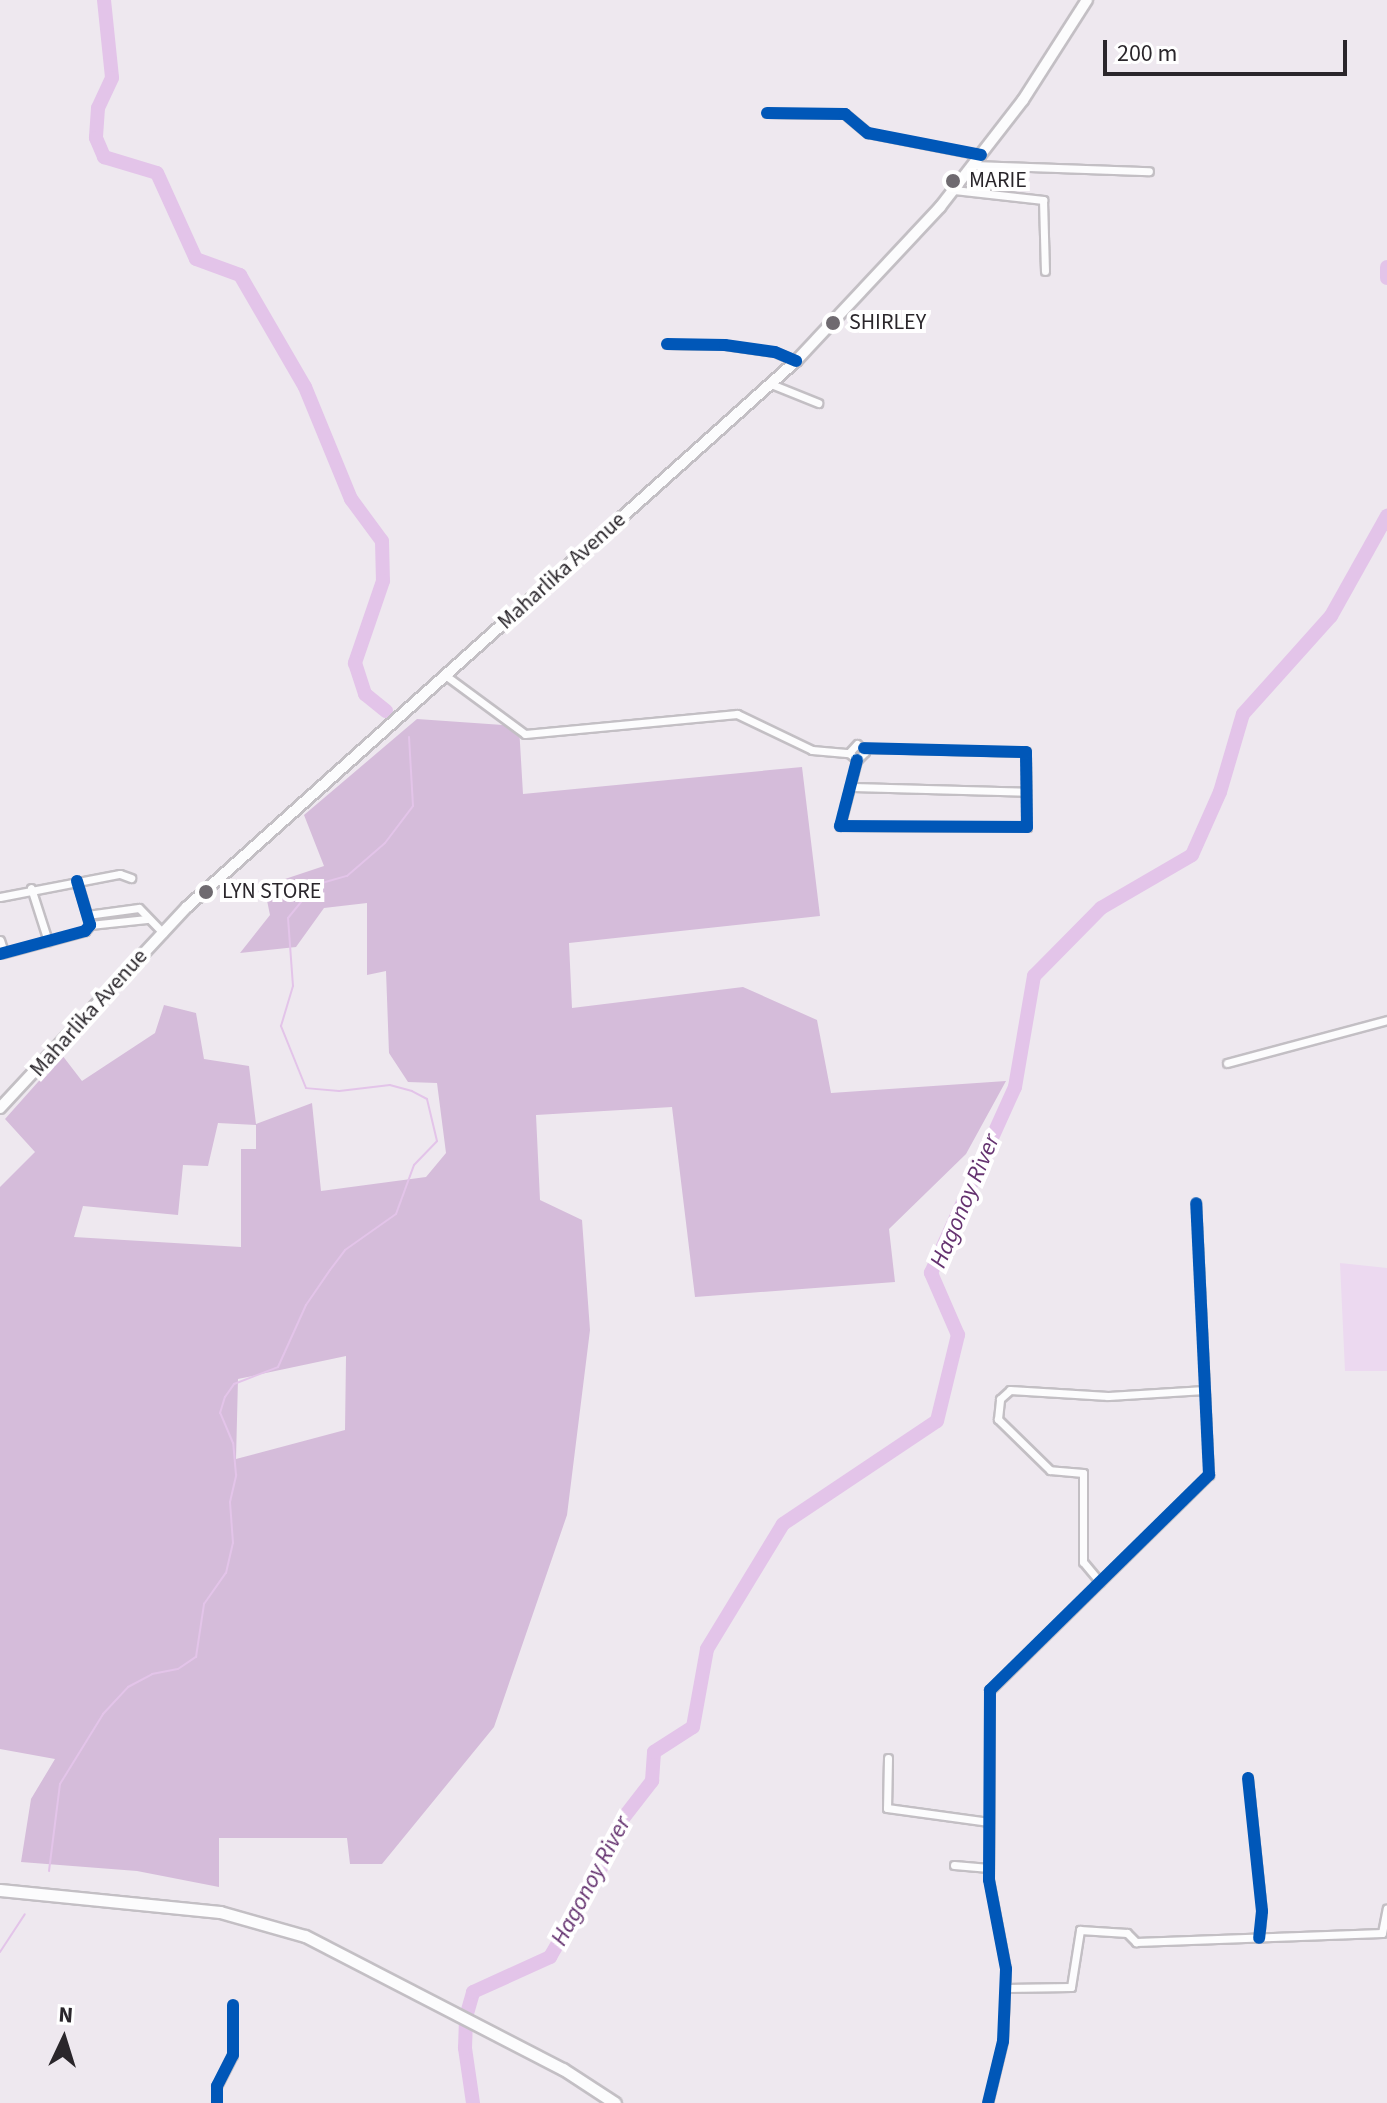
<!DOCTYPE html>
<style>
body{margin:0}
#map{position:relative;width:1387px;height:2103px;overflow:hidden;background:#eee8ef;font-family:"Source Sans 3",sans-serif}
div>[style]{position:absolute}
.green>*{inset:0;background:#ecd9f0}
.forest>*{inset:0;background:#d5bcda}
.stream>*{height:2px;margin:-1px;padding:0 1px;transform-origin:1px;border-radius:1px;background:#e3c4e9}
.river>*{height:14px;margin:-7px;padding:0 7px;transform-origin:7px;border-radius:7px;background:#e3c4e9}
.roads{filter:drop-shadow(2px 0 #c3bfc4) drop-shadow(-2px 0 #c3bfc4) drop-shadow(0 2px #c3bfc4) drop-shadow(0 -2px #c3bfc4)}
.street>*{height:7px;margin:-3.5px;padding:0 3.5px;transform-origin:3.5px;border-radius:3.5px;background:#fcfcfd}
.secondary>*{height:10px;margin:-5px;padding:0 5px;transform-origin:5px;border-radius:5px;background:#fcfcfd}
.primary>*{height:11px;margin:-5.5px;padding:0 5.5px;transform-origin:5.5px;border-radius:5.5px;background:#fcfcfd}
.cycleway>*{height:12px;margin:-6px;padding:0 6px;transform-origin:6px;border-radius:6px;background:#0057b8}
.dots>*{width:22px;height:22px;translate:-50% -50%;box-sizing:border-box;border:4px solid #fff;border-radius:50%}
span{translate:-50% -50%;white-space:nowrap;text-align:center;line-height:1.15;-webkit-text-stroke:8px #fff;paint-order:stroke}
.poi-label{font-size:22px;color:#2a262b}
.left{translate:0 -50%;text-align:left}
.street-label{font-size:22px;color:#2a262b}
.water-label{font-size:24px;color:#653370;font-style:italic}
.north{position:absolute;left:24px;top:1999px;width:80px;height:80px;-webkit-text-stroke:6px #fff;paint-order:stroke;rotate:4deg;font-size:22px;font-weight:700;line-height:32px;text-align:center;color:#2a262b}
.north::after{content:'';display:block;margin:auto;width:28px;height:36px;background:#2a262b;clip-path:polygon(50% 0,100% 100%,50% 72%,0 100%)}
.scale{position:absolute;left:1103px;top:40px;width:244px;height:36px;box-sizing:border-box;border:4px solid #2a262b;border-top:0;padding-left:10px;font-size:24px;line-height:28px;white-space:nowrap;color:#2a262b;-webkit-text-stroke:6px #fff;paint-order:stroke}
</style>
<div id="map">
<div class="green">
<i style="clip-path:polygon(1340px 1263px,1387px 1268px,1387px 1371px,1345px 1371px)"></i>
</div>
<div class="forest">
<i style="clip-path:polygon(evenodd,417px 719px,519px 726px,523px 794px,802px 767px,820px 916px,569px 943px,572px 1008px,743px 987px,817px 1020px,831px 1093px,1006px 1081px,966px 1154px,889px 1229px,895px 1282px,695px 1297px,672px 1107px,536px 1115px,540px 1200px,582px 1220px,590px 1330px,567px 1515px,494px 1727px,382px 1864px,350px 1864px,347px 1838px,219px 1838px,219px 1887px,137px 1871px,21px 1862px,31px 1799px,55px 1759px,0 1749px,0 1187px,35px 1152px,5px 1119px,62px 1055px,82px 1081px,155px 1033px,164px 1005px,196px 1013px,204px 1059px,249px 1066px,256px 1124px,312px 1103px,321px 1191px,426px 1177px,446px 1153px,437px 1083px,408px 1082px,389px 1053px,386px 971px,367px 975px,367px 903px,324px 908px,296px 947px,240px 953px,270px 915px,264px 886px,324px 866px,304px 815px,417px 719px,218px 1123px,256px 1125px,256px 1149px,241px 1149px,241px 1247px,74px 1237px,83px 1206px,178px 1215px,183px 1165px,208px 1166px,218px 1123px,417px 719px,346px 1356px,345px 1430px,236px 1459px,238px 1379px,346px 1356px)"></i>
</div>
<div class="stream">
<i style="left:49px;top:1871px;width:88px;rotate:-82.8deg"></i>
<i style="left:60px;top:1784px;width:82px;rotate:-58.4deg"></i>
<i style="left:103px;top:1714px;width:37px;rotate:-47deg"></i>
<i style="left:128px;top:1687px;width:27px;rotate:-28deg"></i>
<i style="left:152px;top:1674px;width:26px;rotate:-11deg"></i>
<i style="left:178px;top:1669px;width:22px;rotate:-34deg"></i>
<i style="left:196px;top:1657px;width:54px;rotate:-81.4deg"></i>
<i style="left:204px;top:1604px;width:38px;rotate:-55deg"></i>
<i style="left:226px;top:1573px;width:31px;rotate:-77deg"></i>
<i style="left:233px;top:1543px;width:41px;rotate:-94.2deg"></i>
<i style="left:230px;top:1502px;width:28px;rotate:-77deg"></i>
<i style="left:236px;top:1475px;width:32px;rotate:-95deg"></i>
<i style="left:233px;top:1443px;width:33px;rotate:-113deg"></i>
<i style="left:220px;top:1413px;width:17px;rotate:-73deg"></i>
<i style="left:225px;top:1397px;width:16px;rotate:-55deg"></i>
<i style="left:234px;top:1384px;width:47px;rotate:-21.1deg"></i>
<i style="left:278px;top:1367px;width:68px;rotate:-65.7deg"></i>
<i style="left:306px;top:1305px;width:42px;rotate:-55.6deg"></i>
<i style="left:330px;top:1270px;width:25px;rotate:-53deg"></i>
<i style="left:345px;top:1250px;width:62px;rotate:-35.2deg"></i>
<i style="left:396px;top:1214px;width:52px;rotate:-69.8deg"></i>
<i style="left:414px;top:1165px;width:33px;rotate:-46deg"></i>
<i style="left:437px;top:1141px;width:43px;rotate:-103.4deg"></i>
<i style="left:427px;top:1099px;width:17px;rotate:-152deg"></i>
<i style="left:412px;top:1091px;width:23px;rotate:-165deg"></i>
<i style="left:390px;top:1085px;width:51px;rotate:173.3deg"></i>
<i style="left:339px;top:1091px;width:33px;rotate:-175deg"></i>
<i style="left:306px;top:1088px;width:67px;rotate:-112deg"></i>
<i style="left:281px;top:1026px;width:42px;rotate:-73.3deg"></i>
<i style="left:293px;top:986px;width:68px;rotate:-94.2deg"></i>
<i style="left:288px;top:918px;width:43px;rotate:-50.7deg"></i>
<i style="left:315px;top:885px;width:33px;rotate:-16deg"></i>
<i style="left:347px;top:876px;width:50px;rotate:-41deg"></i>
<i style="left:385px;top:843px;width:46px;rotate:-52.9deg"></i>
<i style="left:413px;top:806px;width:69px;rotate:-93.3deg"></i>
<i style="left:0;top:1952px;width:45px;rotate:-56.7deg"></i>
</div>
<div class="river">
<i style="left:104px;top:0;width:78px;rotate:84.1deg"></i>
<i style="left:112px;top:78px;width:33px;rotate:115deg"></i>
<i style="left:98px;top:108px;width:30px;rotate:94deg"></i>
<i style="left:96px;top:138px;width:21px;rotate:67deg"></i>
<i style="left:104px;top:157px;width:55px;rotate:16.8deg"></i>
<i style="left:157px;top:173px;width:94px;rotate:65.6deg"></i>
<i style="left:196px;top:259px;width:47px;rotate:20deg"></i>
<i style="left:240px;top:275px;width:129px;rotate:59.9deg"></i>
<i style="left:305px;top:387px;width:121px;rotate:67.7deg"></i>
<i style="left:351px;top:499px;width:52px;rotate:53.6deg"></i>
<i style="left:382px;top:541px;width:40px;rotate:88.6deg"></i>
<i style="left:383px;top:581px;width:87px;rotate:108.9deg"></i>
<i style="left:355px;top:663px;width:33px;rotate:72deg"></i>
<i style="left:365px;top:694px;width:27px;rotate:39deg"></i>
<i style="left:1387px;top:267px;width:11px;rotate:90deg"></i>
<i style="left:473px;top:2103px;width:56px;rotate:-98.3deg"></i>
<i style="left:465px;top:2048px;width:31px;rotate:-88deg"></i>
<i style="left:466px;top:2017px;width:26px;rotate:-74deg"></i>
<i style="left:473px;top:1992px;width:85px;rotate:-24.4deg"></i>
<i style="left:550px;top:1957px;width:95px;rotate:-59.7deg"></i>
<i style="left:598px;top:1875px;width:59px;rotate:-66.9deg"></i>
<i style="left:621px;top:1821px;width:51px;rotate:-52.2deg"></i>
<i style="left:652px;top:1781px;width:29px;rotate:-86deg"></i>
<i style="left:654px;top:1752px;width:46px;rotate:-32.7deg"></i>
<i style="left:693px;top:1727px;width:79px;rotate:-79.8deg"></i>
<i style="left:707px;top:1649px;width:146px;rotate:-58.7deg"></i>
<i style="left:783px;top:1524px;width:185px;rotate:-33.8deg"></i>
<i style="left:937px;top:1421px;width:89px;rotate:-76.3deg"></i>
<i style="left:958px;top:1335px;width:68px;rotate:-113.5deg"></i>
<i style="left:931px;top:1273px;width:204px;rotate:-65.7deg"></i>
<i style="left:1015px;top:1087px;width:113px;rotate:-80.3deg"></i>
<i style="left:1034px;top:976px;width:95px;rotate:-45.4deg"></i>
<i style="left:1101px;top:908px;width:105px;rotate:-30.2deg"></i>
<i style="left:1192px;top:855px;width:69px;rotate:-66deg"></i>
<i style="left:1220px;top:792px;width:81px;rotate:-73.6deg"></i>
<i style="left:1243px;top:714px;width:132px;rotate:-48.1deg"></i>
<i style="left:1331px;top:616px;width:115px;rotate:-60.8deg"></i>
</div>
<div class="roads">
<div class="street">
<i style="left:767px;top:113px;width:78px;rotate:0.7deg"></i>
<i style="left:845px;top:114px;width:30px;rotate:40deg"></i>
<i style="left:868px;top:133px;width:115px;rotate:11deg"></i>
<i style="left:973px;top:165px;width:176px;rotate:2deg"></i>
<i style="left:954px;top:190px;width:90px;rotate:6.4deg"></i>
<i style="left:1043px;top:200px;width:71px;rotate:88.4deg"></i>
<i style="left:667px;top:344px;width:58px;rotate:1deg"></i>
<i style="left:725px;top:345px;width:50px;rotate:8deg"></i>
<i style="left:775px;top:352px;width:23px;rotate:23deg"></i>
<i style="left:771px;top:384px;width:51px;rotate:22deg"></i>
<i style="left:445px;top:675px;width:99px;rotate:36.4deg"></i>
<i style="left:525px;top:734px;width:213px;rotate:-5.4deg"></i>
<i style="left:737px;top:714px;width:83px;rotate:25.6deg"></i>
<i style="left:812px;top:750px;width:37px;rotate:5deg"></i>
<i style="left:849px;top:753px;width:11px;rotate:41deg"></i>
<i style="left:857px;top:760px;width:11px;rotate:-45deg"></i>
<i style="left:865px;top:752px;width:11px;rotate:-135deg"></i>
<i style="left:857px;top:744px;width:12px;rotate:132deg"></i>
<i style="left:857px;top:760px;width:68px;rotate:104.4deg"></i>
<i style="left:840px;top:826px;width:187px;rotate:0.3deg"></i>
<i style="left:1027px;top:827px;width:75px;rotate:-90.8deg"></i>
<i style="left:1026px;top:752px;width:162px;rotate:-178.6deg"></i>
<i style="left:853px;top:787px;width:174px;rotate:1.6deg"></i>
<i style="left:31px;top:888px;width:56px;rotate:72.2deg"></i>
<i style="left:0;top:897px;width:122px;rotate:-10.9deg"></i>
<i style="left:120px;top:874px;width:12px;rotate:20deg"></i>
<i style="left:87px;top:915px;width:52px;rotate:-7.7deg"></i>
<i style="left:139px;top:908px;width:35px;rotate:46deg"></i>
<i style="left:90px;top:925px;width:57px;rotate:-6deg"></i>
<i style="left:0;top:940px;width:13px;rotate:72deg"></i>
<i style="left:0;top:954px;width:88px;rotate:-15.1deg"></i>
<i style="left:85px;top:931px;width:8px;rotate:-50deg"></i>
<i style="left:90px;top:925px;width:46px;rotate:-106.5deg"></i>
<i style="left:1227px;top:1063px;width:166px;rotate:-15deg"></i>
<i style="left:1100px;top:1582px;width:26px;rotate:-130deg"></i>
<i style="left:1083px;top:1562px;width:89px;rotate:-90deg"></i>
<i style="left:1083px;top:1473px;width:33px;rotate:-175deg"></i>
<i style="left:1050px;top:1470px;width:73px;rotate:-135.6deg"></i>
<i style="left:998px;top:1419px;width:20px;rotate:-84deg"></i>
<i style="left:1000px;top:1399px;width:13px;rotate:-42deg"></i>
<i style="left:1010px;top:1390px;width:98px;rotate:3.5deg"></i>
<i style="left:1108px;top:1396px;width:97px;rotate:-3.5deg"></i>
<i style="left:888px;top:1758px;width:50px;rotate:91.1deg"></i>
<i style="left:887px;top:1808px;width:103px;rotate:7.8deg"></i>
<i style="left:1248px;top:1778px;width:134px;rotate:84deg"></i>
<i style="left:1262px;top:1911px;width:27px;rotate:96deg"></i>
<i style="left:954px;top:1865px;width:35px;rotate:5deg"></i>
<i style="left:1006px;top:1988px;width:65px;rotate:-0.9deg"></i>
<i style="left:1071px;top:1987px;width:58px;rotate:-81deg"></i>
<i style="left:1080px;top:1930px;width:47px;rotate:3.7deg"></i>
<i style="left:1127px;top:1933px;width:13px;rotate:45deg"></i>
<i style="left:1136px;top:1942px;width:246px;rotate:-2.1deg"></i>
<i style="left:1382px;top:1933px;width:25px;rotate:-79deg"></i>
<i style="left:217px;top:2103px;width:17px;rotate:-90deg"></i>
<i style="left:217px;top:2086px;width:35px;rotate:-63deg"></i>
<i style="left:233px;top:2055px;width:50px;rotate:-90deg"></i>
<i style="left:988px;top:2103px;width:64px;rotate:-76.4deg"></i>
<i style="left:1003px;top:2041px;width:72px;rotate:-87.6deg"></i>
<i style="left:1006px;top:1969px;width:91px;rotate:-100.8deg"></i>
<i style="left:989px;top:1880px;width:190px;rotate:-89.7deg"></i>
<i style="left:990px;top:1690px;width:307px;rotate:-44.5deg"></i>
<i style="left:1209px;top:1475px;width:272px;rotate:-92.7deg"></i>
</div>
<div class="secondary">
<i style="left:0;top:1108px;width:275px;rotate:-47.1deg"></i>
<i style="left:187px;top:907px;width:818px;rotate:-41.88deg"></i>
<i style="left:796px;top:361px;width:211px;rotate:-46.9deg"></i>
<i style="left:940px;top:207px;width:135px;rotate:-52.2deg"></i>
<i style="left:1023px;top:100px;width:119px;rotate:-57.4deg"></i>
</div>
<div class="primary">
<i style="left:0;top:1890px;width:221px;rotate:5.7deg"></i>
<i style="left:220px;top:1912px;width:88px;rotate:15.8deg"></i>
<i style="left:305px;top:1936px;width:290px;rotate:27.3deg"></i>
<i style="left:563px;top:2069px;width:62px;rotate:33.2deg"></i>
</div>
</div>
<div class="cycleway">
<i style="left:767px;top:113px;width:78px;rotate:0.7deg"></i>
<i style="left:845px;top:114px;width:30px;rotate:40deg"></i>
<i style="left:868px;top:133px;width:115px;rotate:11deg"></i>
<i style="left:667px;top:344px;width:58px;rotate:1deg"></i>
<i style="left:725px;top:345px;width:50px;rotate:8deg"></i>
<i style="left:775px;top:352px;width:23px;rotate:23deg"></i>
<i style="left:857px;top:760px;width:68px;rotate:104.4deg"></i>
<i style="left:840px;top:826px;width:187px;rotate:0.3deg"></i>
<i style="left:1027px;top:827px;width:75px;rotate:-90.8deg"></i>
<i style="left:1026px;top:752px;width:162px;rotate:-178.6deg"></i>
<i style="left:0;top:954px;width:88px;rotate:-15.1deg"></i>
<i style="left:85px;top:931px;width:8px;rotate:-50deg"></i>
<i style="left:90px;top:925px;width:46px;rotate:-106.5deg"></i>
<i style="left:1248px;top:1778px;width:134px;rotate:84deg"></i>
<i style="left:1262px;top:1911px;width:27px;rotate:96deg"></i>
<i style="left:217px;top:2103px;width:17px;rotate:-90deg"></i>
<i style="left:217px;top:2086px;width:35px;rotate:-63deg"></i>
<i style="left:233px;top:2055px;width:50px;rotate:-90deg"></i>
<i style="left:988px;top:2103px;width:64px;rotate:-76.4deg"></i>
<i style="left:1003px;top:2041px;width:72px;rotate:-87.6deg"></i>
<i style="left:1006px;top:1969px;width:91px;rotate:-100.8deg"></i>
<i style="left:989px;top:1880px;width:190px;rotate:-89.7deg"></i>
<i style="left:990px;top:1690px;width:307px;rotate:-44.5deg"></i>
<i style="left:1209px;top:1475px;width:272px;rotate:-92.7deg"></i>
</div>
<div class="dots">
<i style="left:953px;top:181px;background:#6f6a70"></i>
<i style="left:833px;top:323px;background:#6f6a70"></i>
<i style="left:206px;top:892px;background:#6f6a70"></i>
</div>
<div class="poi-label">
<span class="left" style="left:969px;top:181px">MARIE</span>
<span class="left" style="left:849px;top:323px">SHIRLEY</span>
<span class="left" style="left:222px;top:892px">LYN STORE</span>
</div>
<div class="street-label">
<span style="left:562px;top:571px;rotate:-42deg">Maharlika Avenue</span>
<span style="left:89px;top:1013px;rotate:-48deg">Maharlika Avenue</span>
</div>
<div class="water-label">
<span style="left:965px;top:1201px;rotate:-67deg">Hagonoy River</span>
<span style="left:591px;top:1881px;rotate:-62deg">Hagonoy River</span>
</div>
<div class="north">N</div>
<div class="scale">200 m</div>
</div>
